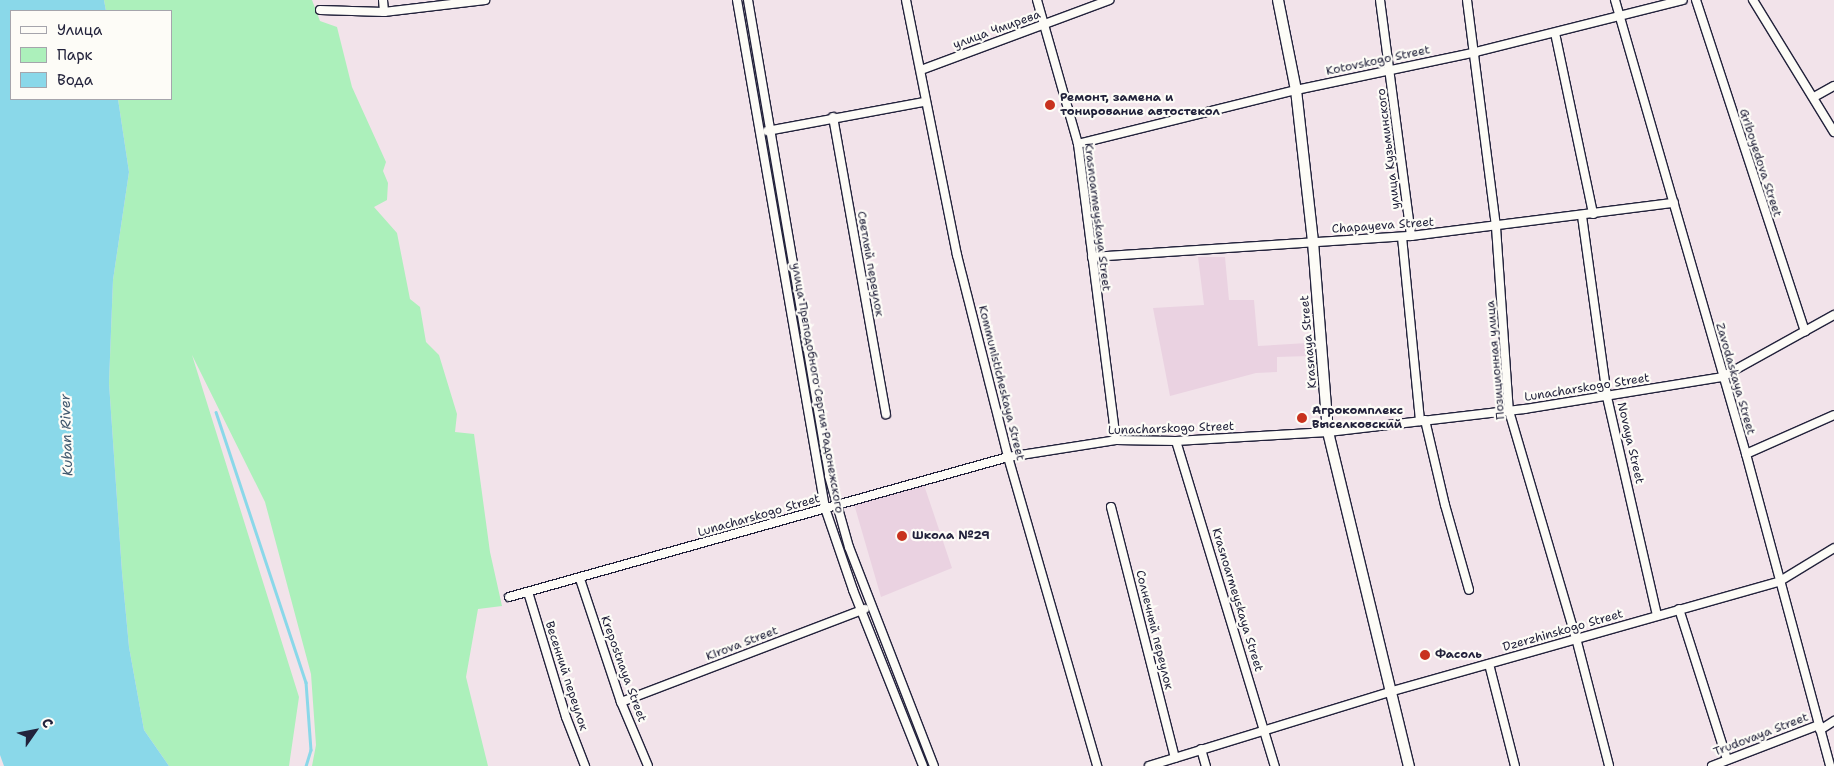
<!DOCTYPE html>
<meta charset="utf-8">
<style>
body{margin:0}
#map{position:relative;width:1834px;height:766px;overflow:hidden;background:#f2e3ea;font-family:"Shantell Sans",sans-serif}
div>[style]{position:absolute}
.built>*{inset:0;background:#ead2e1}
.green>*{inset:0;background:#acf0bb}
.water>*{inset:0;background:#8ad8e9}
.stream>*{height:2.5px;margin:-1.25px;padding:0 1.25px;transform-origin:1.25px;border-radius:1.25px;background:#8ad8e9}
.roads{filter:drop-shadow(1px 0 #22223b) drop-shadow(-1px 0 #22223b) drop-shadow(0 1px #22223b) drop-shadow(0 -1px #22223b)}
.minor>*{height:8px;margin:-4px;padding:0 4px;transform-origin:4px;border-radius:4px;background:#fdfcf7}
.major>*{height:10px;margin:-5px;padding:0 5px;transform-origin:5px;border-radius:5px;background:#fdfcf7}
.dots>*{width:14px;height:14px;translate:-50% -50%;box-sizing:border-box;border:2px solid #fdfcf7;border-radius:50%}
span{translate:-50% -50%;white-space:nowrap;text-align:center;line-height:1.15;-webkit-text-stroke:4.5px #fdfcf7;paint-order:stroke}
.street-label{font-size:12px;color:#22223b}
.poi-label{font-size:12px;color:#22223b;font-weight:700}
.left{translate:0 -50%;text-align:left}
.water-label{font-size:14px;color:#41596f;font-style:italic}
.legend{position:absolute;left:10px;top:10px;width:162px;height:90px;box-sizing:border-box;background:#fdfcf7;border:1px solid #a5a5ac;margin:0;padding:6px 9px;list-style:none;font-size:15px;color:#22223b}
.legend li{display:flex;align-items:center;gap:10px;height:25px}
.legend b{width:25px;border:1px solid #a5a5ac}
.north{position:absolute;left:10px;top:706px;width:50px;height:50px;-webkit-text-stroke:4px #fdfcf7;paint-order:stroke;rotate:57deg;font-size:14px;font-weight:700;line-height:20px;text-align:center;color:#22223b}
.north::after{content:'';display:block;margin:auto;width:18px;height:22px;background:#22223b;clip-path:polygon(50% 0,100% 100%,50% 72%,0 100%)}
</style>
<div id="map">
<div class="built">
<i style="clip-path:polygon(1198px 257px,1225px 257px,1229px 300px,1254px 300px,1258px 346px,1307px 343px,1308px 356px,1277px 357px,1277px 372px,1256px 373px,1170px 396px,1153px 308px,1204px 305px)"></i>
<i style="clip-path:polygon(924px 485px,952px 568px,881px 597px,854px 504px)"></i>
</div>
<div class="green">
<i style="clip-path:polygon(104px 0,312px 0,320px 21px,337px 27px,352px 87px,386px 162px,383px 171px,388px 183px,387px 200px,374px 207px,397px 233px,410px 299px,420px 307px,426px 342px,439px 355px,457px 414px,455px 432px,474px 434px,490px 552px,502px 606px,478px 609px,466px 677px,488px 766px,312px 766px,316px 745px,311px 674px,265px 502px,192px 355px,299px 697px,289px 766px,169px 766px,144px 730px,129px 647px,122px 572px,109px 383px,113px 280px,129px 172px,118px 99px,171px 99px,171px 11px,106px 11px)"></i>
</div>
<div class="water">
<i style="clip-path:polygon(0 0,104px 0,106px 11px,11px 11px,11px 99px,118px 99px,129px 172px,113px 280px,109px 383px,122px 572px,129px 647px,144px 730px,169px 766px,4px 766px,0 755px)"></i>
</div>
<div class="stream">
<i style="left:216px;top:412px;width:285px;rotate:71.6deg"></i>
<i style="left:306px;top:682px;width:68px;rotate:85.8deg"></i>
<i style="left:311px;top:750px;width:17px;rotate:107deg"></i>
</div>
<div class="roads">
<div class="minor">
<i style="left:383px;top:0;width:12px;rotate:85deg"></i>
<i style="left:737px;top:0;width:516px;rotate:80.17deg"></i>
<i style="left:825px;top:508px;width:87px;rotate:71.1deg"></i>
<i style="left:853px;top:590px;width:189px;rotate:68.3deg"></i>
<i style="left:748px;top:0;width:483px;rotate:80.3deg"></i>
<i style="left:829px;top:476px;width:74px;rotate:74.3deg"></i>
<i style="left:849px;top:547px;width:235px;rotate:68.8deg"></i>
<i style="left:906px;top:0;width:260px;rotate:78.7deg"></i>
<i style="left:957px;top:255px;width:208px;rotate:75.8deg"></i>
<i style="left:1008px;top:457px;width:322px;rotate:73.9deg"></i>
<i style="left:1037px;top:0;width:150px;rotate:74.1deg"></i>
<i style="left:1078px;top:144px;width:298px;rotate:82.7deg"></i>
<i style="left:1380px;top:0;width:238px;rotate:82.5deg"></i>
<i style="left:1467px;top:0;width:229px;rotate:82.7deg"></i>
<i style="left:1496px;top:227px;width:184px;rotate:86deg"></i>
<i style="left:1509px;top:411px;width:237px;rotate:73.6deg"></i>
<i style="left:1576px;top:638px;width:132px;rotate:75.5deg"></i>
<i style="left:1615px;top:0;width:473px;rotate:73.9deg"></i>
<i style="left:1746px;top:454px;width:323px;rotate:74.9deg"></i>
<i style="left:1696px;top:0;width:349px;rotate:71.8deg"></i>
<i style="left:1753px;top:0;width:155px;rotate:58.5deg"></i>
<i style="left:320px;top:10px;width:64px;rotate:1.8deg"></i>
<i style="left:384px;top:12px;width:102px;rotate:-6.8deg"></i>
<i style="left:1555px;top:33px;width:185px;rotate:78.1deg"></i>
<i style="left:921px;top:70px;width:201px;rotate:-20.4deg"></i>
<i style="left:1814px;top:97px;width:23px;rotate:-29deg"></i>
<i style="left:833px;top:117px;width:302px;rotate:79.9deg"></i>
<i style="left:767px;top:131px;width:160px;rotate:-10.5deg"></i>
<i style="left:1078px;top:144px;width:225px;rotate:-13.9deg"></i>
<i style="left:1296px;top:90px;width:184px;rotate:-11.9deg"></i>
<i style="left:1476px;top:52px;width:213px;rotate:-14.1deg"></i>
<i style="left:1582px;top:216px;width:183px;rotate:82.1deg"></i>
<i style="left:1607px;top:397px;width:224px;rotate:77.1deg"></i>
<i style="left:1402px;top:237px;width:185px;rotate:84.4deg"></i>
<i style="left:1092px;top:257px;width:320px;rotate:-3.8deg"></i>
<i style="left:1411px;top:236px;width:265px;rotate:-7.2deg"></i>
<i style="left:1425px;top:420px;width:87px;rotate:76.8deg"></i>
<i style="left:1445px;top:505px;width:88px;rotate:74.2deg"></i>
<i style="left:1176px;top:441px;width:340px;rotate:73.1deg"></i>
<i style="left:1746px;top:454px;width:96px;rotate:-23.9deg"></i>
<i style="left:1111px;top:507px;width:259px;rotate:75.7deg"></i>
<i style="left:580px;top:579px;width:130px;rotate:71.6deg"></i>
<i style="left:621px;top:702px;width:69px;rotate:67.1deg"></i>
<i style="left:528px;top:592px;width:131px;rotate:73.1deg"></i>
<i style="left:566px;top:717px;width:53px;rotate:68.8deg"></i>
<i style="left:509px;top:597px;width:518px;rotate:-15.67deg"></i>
<i style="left:1008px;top:457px;width:109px;rotate:-8.9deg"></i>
<i style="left:1116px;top:440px;width:60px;rotate:1deg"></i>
<i style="left:1176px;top:441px;width:152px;rotate:-3.4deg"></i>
<i style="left:1328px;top:432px;width:198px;rotate:-6.7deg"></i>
<i style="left:1525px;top:409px;width:200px;rotate:-9.2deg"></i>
<i style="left:1722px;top:377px;width:128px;rotate:-29deg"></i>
<i style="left:1679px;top:609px;width:157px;rotate:72.3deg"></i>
<i style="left:1489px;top:664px;width:105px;rotate:75.7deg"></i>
<i style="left:621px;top:702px;width:261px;rotate:-20.9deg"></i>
<i style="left:1820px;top:730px;width:17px;rotate:-33deg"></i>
<i style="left:1201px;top:749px;width:18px;rotate:74deg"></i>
<i style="left:1149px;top:766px;width:251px;rotate:-17.1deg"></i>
<i style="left:1389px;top:692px;width:406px;rotate:-15.8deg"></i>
<i style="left:1780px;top:581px;width:63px;rotate:-31.4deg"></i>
<i style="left:1712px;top:766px;width:115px;rotate:-21deg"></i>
</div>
<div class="major">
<i style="left:1278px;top:0;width:92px;rotate:78.7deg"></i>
<i style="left:1296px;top:90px;width:153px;rotate:83.6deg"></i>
<i style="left:1313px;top:242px;width:191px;rotate:85.5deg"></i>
<i style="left:1328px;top:432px;width:344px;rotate:76.4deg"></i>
</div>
</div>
<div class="dots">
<i style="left:1050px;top:105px;background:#c8321e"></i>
<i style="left:1302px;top:418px;background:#c8321e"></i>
<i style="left:902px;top:536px;background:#c8321e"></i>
<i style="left:1425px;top:655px;background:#c8321e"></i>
</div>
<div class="street-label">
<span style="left:997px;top:30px;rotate:-20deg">улица Чмирева</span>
<span style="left:1378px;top:61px;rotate:-12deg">Kotovskogo Street</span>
<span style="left:1389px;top:149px;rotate:-97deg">улица Кузьминского</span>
<span style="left:1760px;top:163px;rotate:72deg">Griboyedova Street</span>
<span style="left:1097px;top:217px;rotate:83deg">Krasnoarmeyskaya Street</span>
<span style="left:1383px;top:226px;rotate:-4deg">Chapayeva Street</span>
<span style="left:870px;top:264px;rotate:80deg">Светлый переулок</span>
<span style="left:1309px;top:342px;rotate:-95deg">Krasnaya Street</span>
<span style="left:1496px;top:360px;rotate:-95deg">Позиционная улица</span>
<span style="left:1735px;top:379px;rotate:74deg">Zavodaskaya Street</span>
<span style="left:1001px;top:383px;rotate:76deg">Kommunisticheskaya Street</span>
<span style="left:817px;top:388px;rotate:80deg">улица Преподобного Сергия Радонежского</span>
<span style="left:1587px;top:388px;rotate:-9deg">Lunacharskogo Street</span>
<span style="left:1171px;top:429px;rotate:-2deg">Lunacharskogo Street</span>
<span style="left:1630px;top:443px;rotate:77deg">Novaya Street</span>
<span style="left:759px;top:516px;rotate:-16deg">Lunacharskogo Street</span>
<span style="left:1237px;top:600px;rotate:73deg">Krasnoarmeyskaya Street</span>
<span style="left:1154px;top:630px;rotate:76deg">Солнечный переулок</span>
<span style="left:1563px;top:631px;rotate:-16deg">Dzerzhinskogo Street</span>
<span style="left:742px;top:644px;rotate:-21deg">Kirova Street</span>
<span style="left:623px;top:669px;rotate:70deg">Krepostnaya Street</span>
<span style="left:566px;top:676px;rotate:72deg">Весенний переулок</span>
<span style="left:1761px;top:735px;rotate:-21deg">Trudovaya Street</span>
</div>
<div class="poi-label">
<span class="left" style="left:1060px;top:105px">Ремонт, замена и<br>тонирование автостекол</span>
<span class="left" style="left:1312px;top:418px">Агрокомплекс<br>Выселковский</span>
<span class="left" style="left:912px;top:536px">Школа №29</span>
<span class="left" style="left:1435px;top:655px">Фасоль</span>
</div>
<div class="water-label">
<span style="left:66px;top:435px;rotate:-92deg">Kuban River</span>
</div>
<ul class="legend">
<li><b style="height:6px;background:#fdfcf7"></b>Улица</li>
<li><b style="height:14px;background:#acf0bb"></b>Парк</li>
<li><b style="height:14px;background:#8ad8e9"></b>Вода</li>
</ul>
<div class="north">С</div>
</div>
